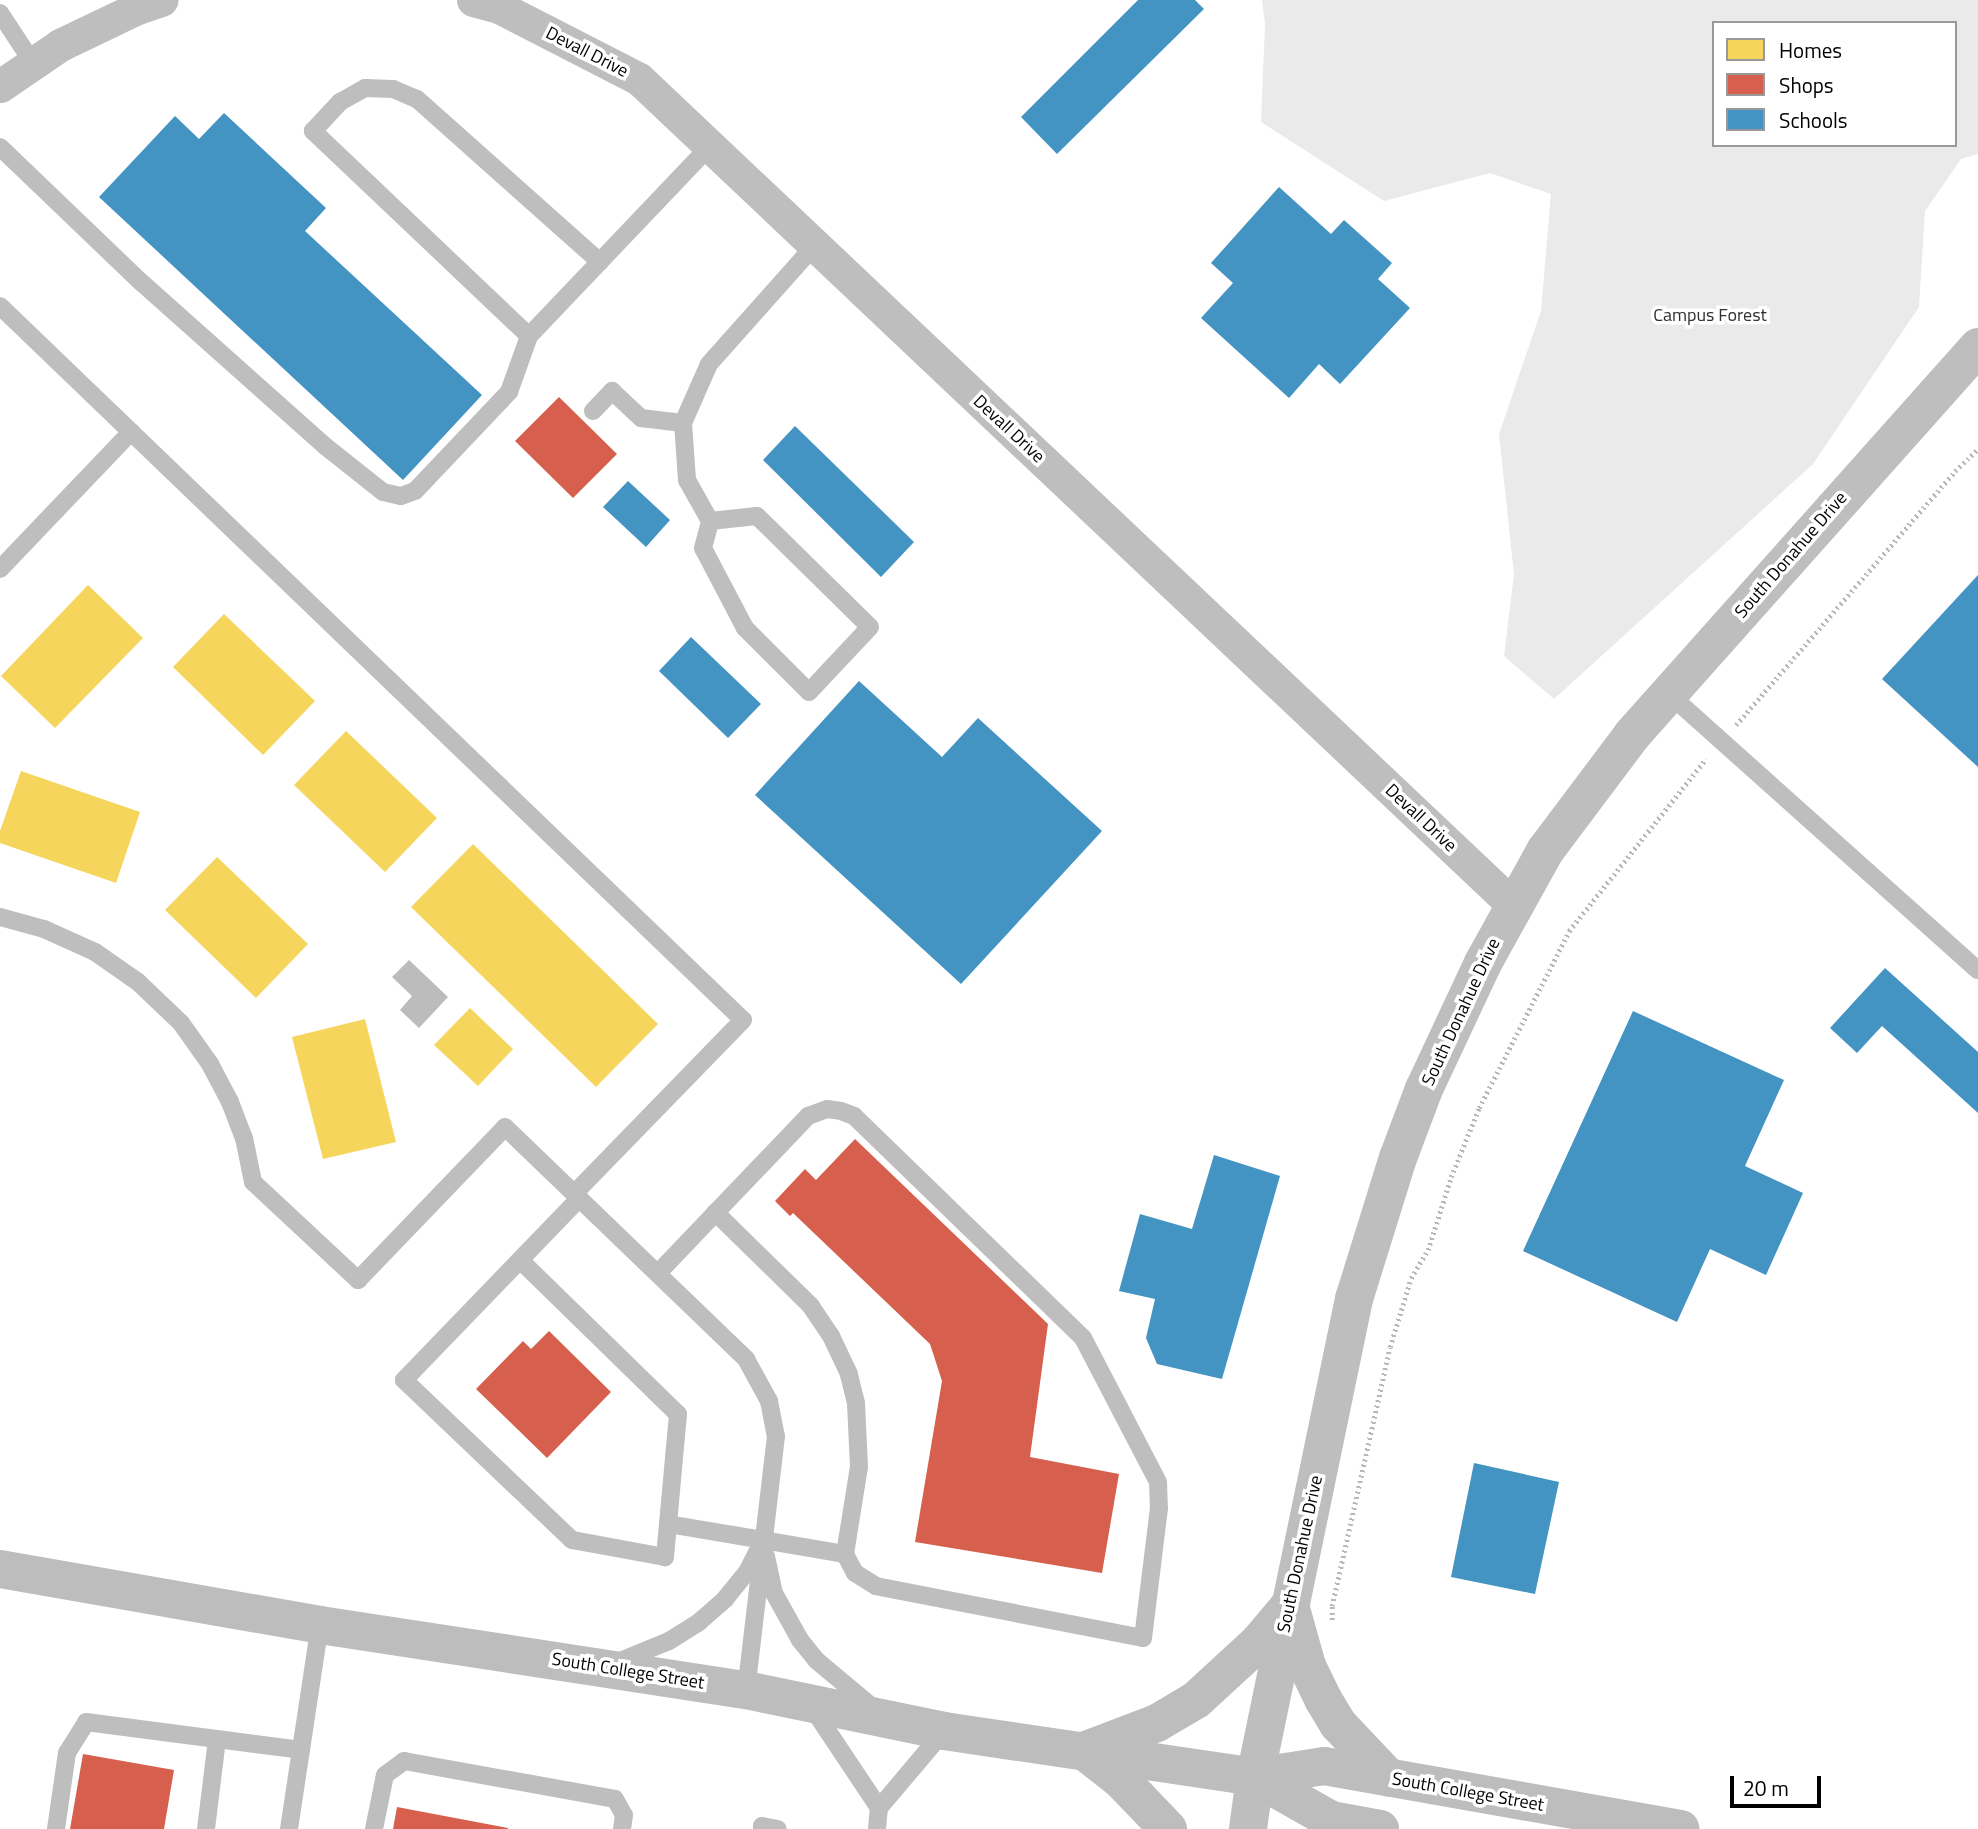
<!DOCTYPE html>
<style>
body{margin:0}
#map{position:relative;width:1978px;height:1829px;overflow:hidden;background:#fff;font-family:"Titillium Web",sans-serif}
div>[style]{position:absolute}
.green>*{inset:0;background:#eaeaea}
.water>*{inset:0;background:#bcbcbc}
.homes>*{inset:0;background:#f6d55c}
.shops>*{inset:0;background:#d6604d}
.schools>*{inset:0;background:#4393c3}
.path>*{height:4.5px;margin-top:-2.25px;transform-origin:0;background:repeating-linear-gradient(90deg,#b8b8b8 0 2px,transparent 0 5.5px)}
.service>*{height:18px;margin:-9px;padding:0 9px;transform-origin:9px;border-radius:9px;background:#bebebe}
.minor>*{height:33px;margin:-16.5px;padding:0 16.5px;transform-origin:16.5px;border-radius:16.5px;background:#bebebe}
.tertiary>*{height:38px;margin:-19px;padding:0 19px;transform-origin:19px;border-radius:19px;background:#bebebe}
.primary>*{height:38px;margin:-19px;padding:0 19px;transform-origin:19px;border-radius:19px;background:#bdbdbd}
span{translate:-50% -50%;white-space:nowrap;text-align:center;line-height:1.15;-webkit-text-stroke:7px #fff;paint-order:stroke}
.street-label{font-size:18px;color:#000}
.park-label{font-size:18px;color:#303030}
.legend{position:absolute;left:1712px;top:21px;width:245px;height:126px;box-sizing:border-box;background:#fff;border:2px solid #999;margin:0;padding:9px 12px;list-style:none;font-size:21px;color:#000}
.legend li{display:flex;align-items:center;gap:14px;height:35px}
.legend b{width:35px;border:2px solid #999}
.scale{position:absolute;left:1730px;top:1776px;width:91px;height:32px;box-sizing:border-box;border:4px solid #000;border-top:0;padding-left:9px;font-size:21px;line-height:24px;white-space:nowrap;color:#000;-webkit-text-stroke:5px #fff;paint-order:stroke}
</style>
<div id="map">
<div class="green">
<i style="clip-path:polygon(evenodd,1262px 0,1978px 0,1978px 154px,1961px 159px,1925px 211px,1919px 307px,1813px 464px,1554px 699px,1504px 656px,1514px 574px,1499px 434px,1541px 311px,1551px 194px,1490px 173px,1384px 201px,1261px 122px,1265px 24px,1262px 0,1714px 23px,1955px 23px,1955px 145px,1714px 145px,1714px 23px)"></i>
</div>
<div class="water">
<i style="clip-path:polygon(409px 960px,448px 997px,419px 1028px,400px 1010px,412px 996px,392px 977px)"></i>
</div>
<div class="homes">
<i style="clip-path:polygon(88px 585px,143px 638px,55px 728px,1px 676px)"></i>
<i style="clip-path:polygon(224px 614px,315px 701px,263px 755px,173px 667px)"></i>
<i style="clip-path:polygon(346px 731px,437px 818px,385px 872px,294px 785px)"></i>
<i style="clip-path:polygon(21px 771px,140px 812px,116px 883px,0 843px,0 831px)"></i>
<i style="clip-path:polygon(473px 844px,658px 1024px,596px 1087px,411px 907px)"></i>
<i style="clip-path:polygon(217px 857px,308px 944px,256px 998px,165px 910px)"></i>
<i style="clip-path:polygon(470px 1008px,513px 1049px,478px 1086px,434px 1045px)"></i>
<i style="clip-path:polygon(365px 1019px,396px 1142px,323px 1159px,292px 1037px)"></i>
</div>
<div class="shops">
<i style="clip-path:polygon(559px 397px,617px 454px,573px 498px,515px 441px)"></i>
<i style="clip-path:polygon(855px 1139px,1048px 1324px,1030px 1457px,1119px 1474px,1102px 1573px,915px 1542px,942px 1381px,930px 1344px,793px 1213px,790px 1216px,775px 1201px,805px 1169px,816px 1180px)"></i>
<i style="clip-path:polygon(549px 1331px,611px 1392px,547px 1458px,476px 1389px,523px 1341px,531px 1349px)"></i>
<i style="clip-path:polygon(83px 1754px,174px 1770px,164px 1829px,70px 1829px)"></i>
<i style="clip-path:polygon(397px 1807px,508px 1828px,508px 1829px,393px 1829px)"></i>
</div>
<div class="schools">
<i style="clip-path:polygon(1138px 0,1195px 0,1204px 9px,1057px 154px,1021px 117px)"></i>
<i style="clip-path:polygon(224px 113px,326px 208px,305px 231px,482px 395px,403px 480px,99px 197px,175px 116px,199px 139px)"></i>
<i style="clip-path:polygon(1279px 187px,1331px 234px,1344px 220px,1392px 263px,1378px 279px,1410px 308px,1340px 384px,1319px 364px,1289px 398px,1201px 318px,1233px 283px,1211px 263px)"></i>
<i style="clip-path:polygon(795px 426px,914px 542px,881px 577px,763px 460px)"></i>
<i style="clip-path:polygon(628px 481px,670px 520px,646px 547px,603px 507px)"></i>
<i style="clip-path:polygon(1978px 575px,1978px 767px,1882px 679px)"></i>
<i style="clip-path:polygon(691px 637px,761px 704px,728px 738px,659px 671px)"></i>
<i style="clip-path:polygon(859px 681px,942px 757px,978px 718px,1102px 831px,961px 984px,755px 795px)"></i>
<i style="clip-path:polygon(1885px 968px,1978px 1052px,1978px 1113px,1882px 1026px,1857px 1053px,1830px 1028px)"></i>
<i style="clip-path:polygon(1633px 1011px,1784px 1080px,1745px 1166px,1803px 1193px,1766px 1275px,1710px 1249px,1677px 1322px,1523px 1251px)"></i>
<i style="clip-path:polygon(1214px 1155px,1280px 1176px,1222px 1379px,1157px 1364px,1146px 1338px,1155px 1299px,1119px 1291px,1140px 1214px,1192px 1229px)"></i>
<i style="clip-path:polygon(1474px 1463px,1559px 1482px,1535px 1594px,1451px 1577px)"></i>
</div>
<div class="path">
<i style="left:1736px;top:725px;width:335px;rotate:-49.2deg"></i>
<i style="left:1955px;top:471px;width:32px;rotate:-44deg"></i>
<i style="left:1332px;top:1620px;width:14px;rotate:-90deg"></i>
<i style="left:1332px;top:1606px;width:265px;rotate:-77.4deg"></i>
<i style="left:1390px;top:1347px;width:72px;rotate:-73.1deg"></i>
<i style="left:1411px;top:1278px;width:33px;rotate:-59deg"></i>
<i style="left:1428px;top:1250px;width:77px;rotate:-72.5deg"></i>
<i style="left:1451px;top:1177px;width:74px;rotate:-67.9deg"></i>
<i style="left:1479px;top:1108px;width:199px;rotate:-63deg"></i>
<i style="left:1569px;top:931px;width:220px;rotate:-51.5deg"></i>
</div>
<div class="service">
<i style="left:0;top:13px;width:60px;rotate:56.6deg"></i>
<i style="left:0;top:147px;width:195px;rotate:43.8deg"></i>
<i style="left:141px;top:282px;width:246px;rotate:41.7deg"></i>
<i style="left:325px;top:446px;width:74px;rotate:38.4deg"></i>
<i style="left:383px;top:492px;width:18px;rotate:13deg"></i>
<i style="left:401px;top:496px;width:15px;rotate:-20deg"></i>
<i style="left:415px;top:491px;width:137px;rotate:-46.5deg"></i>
<i style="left:509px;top:392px;width:59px;rotate:-70.3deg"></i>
<i style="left:529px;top:336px;width:262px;rotate:-46.4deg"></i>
<i style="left:0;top:306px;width:1030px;rotate:43.86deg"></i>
<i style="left:743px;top:1020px;width:241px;rotate:134.2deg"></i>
<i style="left:529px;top:336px;width:298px;rotate:-136.5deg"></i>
<i style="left:313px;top:131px;width:40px;rotate:-47deg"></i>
<i style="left:340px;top:102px;width:29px;rotate:-29deg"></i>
<i style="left:365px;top:88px;width:28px;rotate:2deg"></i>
<i style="left:393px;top:89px;width:26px;rotate:23deg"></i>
<i style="left:417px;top:99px;width:245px;rotate:41.7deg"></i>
<i style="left:593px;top:411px;width:28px;rotate:-46deg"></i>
<i style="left:612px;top:391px;width:40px;rotate:43deg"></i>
<i style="left:641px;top:418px;width:42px;rotate:6.8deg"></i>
<i style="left:710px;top:521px;width:47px;rotate:-6.1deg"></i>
<i style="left:757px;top:516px;width:158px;rotate:44.5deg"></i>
<i style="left:870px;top:627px;width:89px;rotate:133.2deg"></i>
<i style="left:809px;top:692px;width:91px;rotate:-135deg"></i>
<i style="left:745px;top:628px;width:90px;rotate:-117.7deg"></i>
<i style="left:703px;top:548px;width:28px;rotate:-75deg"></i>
<i style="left:710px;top:521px;width:47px;rotate:-119.3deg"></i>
<i style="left:687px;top:480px;width:57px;rotate:-94deg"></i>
<i style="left:683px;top:423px;width:64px;rotate:-66.2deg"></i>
<i style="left:709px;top:364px;width:159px;rotate:-48.3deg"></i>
<i style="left:0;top:569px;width:190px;rotate:-46.3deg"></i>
<i style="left:1669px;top:694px;width:414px;rotate:41.8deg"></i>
<i style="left:0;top:917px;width:46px;rotate:15.3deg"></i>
<i style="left:44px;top:929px;width:56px;rotate:24.3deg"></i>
<i style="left:95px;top:952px;width:52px;rotate:34.9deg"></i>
<i style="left:138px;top:982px;width:59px;rotate:43.6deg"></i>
<i style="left:181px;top:1023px;width:50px;rotate:54.7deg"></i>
<i style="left:210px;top:1064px;width:43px;rotate:62.2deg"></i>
<i style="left:230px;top:1102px;width:39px;rotate:69deg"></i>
<i style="left:244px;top:1138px;width:45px;rotate:78.4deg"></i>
<i style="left:253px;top:1182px;width:144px;rotate:43deg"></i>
<i style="left:358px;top:1280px;width:212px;rotate:-46.1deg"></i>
<i style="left:505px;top:1127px;width:335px;rotate:43.9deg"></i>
<i style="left:746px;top:1359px;width:48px;rotate:61.3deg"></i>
<i style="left:769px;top:1401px;width:36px;rotate:79deg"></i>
<i style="left:776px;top:1436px;width:256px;rotate:96.7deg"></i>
<i style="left:521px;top:1261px;width:219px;rotate:44.3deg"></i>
<i style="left:678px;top:1414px;width:144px;rotate:95.2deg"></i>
<i style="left:665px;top:1557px;width:95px;rotate:-169.6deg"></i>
<i style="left:572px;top:1540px;width:232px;rotate:-136.4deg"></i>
<i style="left:404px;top:1380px;width:253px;rotate:-46deg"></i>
<i style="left:658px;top:1273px;width:217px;rotate:-46.3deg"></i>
<i style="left:808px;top:1116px;width:20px;rotate:-20deg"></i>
<i style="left:827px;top:1109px;width:14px;rotate:8deg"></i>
<i style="left:841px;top:1111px;width:14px;rotate:21deg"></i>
<i style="left:854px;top:1116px;width:319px;rotate:44.1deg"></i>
<i style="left:1083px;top:1338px;width:162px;rotate:62.5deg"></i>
<i style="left:1158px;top:1482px;width:26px;rotate:88deg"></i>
<i style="left:1159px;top:1508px;width:131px;rotate:97deg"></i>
<i style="left:1143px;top:1638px;width:272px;rotate:-169deg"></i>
<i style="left:876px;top:1586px;width:25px;rotate:-148deg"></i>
<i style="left:855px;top:1573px;width:21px;rotate:-118deg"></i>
<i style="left:668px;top:1524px;width:180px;rotate:9.6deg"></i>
<i style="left:845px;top:1554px;width:88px;rotate:-80.9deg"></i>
<i style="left:859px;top:1467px;width:64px;rotate:-92.7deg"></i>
<i style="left:856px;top:1403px;width:30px;rotate:-104deg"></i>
<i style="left:849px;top:1374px;width:42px;rotate:-115.3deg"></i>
<i style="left:831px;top:1336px;width:36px;rotate:-124deg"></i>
<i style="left:811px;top:1306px;width:134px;rotate:-135.6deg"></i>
<i style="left:766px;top:1556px;width:38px;rotate:78deg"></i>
<i style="left:774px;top:1593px;width:54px;rotate:61deg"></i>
<i style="left:800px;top:1640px;width:26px;rotate:51deg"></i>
<i style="left:816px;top:1660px;width:72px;rotate:39.9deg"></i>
<i style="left:615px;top:1663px;width:58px;rotate:-22.2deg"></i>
<i style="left:669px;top:1641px;width:36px;rotate:-32deg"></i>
<i style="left:699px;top:1622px;width:35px;rotate:-41deg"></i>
<i style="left:725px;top:1599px;width:35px;rotate:-51deg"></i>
<i style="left:747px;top:1572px;width:22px;rotate:-63deg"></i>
<i style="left:811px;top:1706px;width:123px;rotate:56.3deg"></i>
<i style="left:56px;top:1829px;width:77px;rotate:-81.8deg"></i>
<i style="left:67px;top:1753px;width:36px;rotate:-58deg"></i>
<i style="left:86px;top:1722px;width:217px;rotate:7.4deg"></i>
<i style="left:206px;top:1829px;width:90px;rotate:-83deg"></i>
<i style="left:289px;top:1829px;width:206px;rotate:-81.4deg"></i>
<i style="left:374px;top:1829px;width:55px;rotate:-78.5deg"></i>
<i style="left:385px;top:1775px;width:24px;rotate:-36deg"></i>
<i style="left:404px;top:1761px;width:214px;rotate:10.2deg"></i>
<i style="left:615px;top:1799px;width:18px;rotate:61deg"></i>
<i style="left:624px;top:1815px;width:14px;rotate:98deg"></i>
<i style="left:762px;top:1829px;width:3px;rotate:-90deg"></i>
<i style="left:762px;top:1826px;width:16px;rotate:11deg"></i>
<i style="left:877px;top:1829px;width:21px;rotate:-85deg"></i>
<i style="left:879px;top:1808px;width:101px;rotate:-49.8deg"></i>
</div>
<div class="minor">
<i style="left:473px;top:0;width:27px;rotate:15deg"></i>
<i style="left:499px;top:7px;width:157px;rotate:27.2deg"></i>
<i style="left:639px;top:79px;width:1203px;rotate:43.38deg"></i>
<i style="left:0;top:86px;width:73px;rotate:-34.3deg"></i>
<i style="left:60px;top:45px;width:83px;rotate:-25.6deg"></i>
<i style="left:135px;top:9px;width:28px;rotate:-19deg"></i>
</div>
<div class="tertiary">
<i style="left:1248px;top:1829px;width:52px;rotate:-82.3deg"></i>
<i style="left:1255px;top:1777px;width:488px;rotate:-78.3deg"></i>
<i style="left:1354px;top:1299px;width:148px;rotate:-72.7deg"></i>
<i style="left:1398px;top:1158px;width:74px;rotate:-69.4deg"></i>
<i style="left:1424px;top:1089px;width:139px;rotate:-64.9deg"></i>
<i style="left:1483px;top:963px;width:128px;rotate:-61deg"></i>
<i style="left:1545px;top:851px;width:145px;rotate:-53.1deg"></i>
<i style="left:1632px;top:735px;width:520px;rotate:-48.27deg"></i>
</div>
<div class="primary">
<i style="left:0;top:1569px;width:325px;rotate:9.9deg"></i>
<i style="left:320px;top:1625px;width:431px;rotate:8.7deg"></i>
<i style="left:746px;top:1690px;width:202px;rotate:11.7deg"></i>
<i style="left:944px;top:1731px;width:314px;rotate:8.4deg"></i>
<i style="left:1255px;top:1777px;width:70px;rotate:-9.1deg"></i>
<i style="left:1324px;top:1766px;width:362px;rotate:10deg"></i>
<i style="left:1290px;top:1605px;width:63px;rotate:74.4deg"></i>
<i style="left:1307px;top:1666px;width:37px;rotate:64deg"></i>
<i style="left:1323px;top:1699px;width:29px;rotate:59deg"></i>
<i style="left:1338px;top:1724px;width:74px;rotate:46.6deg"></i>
<i style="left:1086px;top:1750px;width:76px;rotate:-20.8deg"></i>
<i style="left:1157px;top:1723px;width:45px;rotate:-30.5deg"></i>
<i style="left:1196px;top:1700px;width:86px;rotate:-42.6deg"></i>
<i style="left:1259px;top:1642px;width:48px;rotate:-50deg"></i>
<i style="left:1084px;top:1751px;width:47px;rotate:38.1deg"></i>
<i style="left:1121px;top:1780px;width:68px;rotate:46.2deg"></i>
<i style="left:1255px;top:1777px;width:87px;rotate:29.5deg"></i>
<i style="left:1331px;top:1820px;width:50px;rotate:10.4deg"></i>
</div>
<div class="street-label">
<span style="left:587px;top:52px;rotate:27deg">Devall Drive</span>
<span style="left:1009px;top:429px;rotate:43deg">Devall Drive</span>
<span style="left:1791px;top:555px;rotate:-49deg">South Donahue Drive</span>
<span style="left:1421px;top:818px;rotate:43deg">Devall Drive</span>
<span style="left:1461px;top:1012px;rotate:-65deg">South Donahue Drive</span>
<span style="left:1300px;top:1554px;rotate:-78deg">South Donahue Drive</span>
<span style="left:628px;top:1671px;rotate:9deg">South College Street</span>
<span style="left:1468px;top:1792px;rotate:10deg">South College Street</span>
</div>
<div class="park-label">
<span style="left:1710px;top:315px">Campus Forest</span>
</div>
<ul class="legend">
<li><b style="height:19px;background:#f6d55c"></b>Homes</li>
<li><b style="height:19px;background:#d6604d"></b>Shops</li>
<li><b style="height:19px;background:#4393c3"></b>Schools</li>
</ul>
<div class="scale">20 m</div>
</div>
